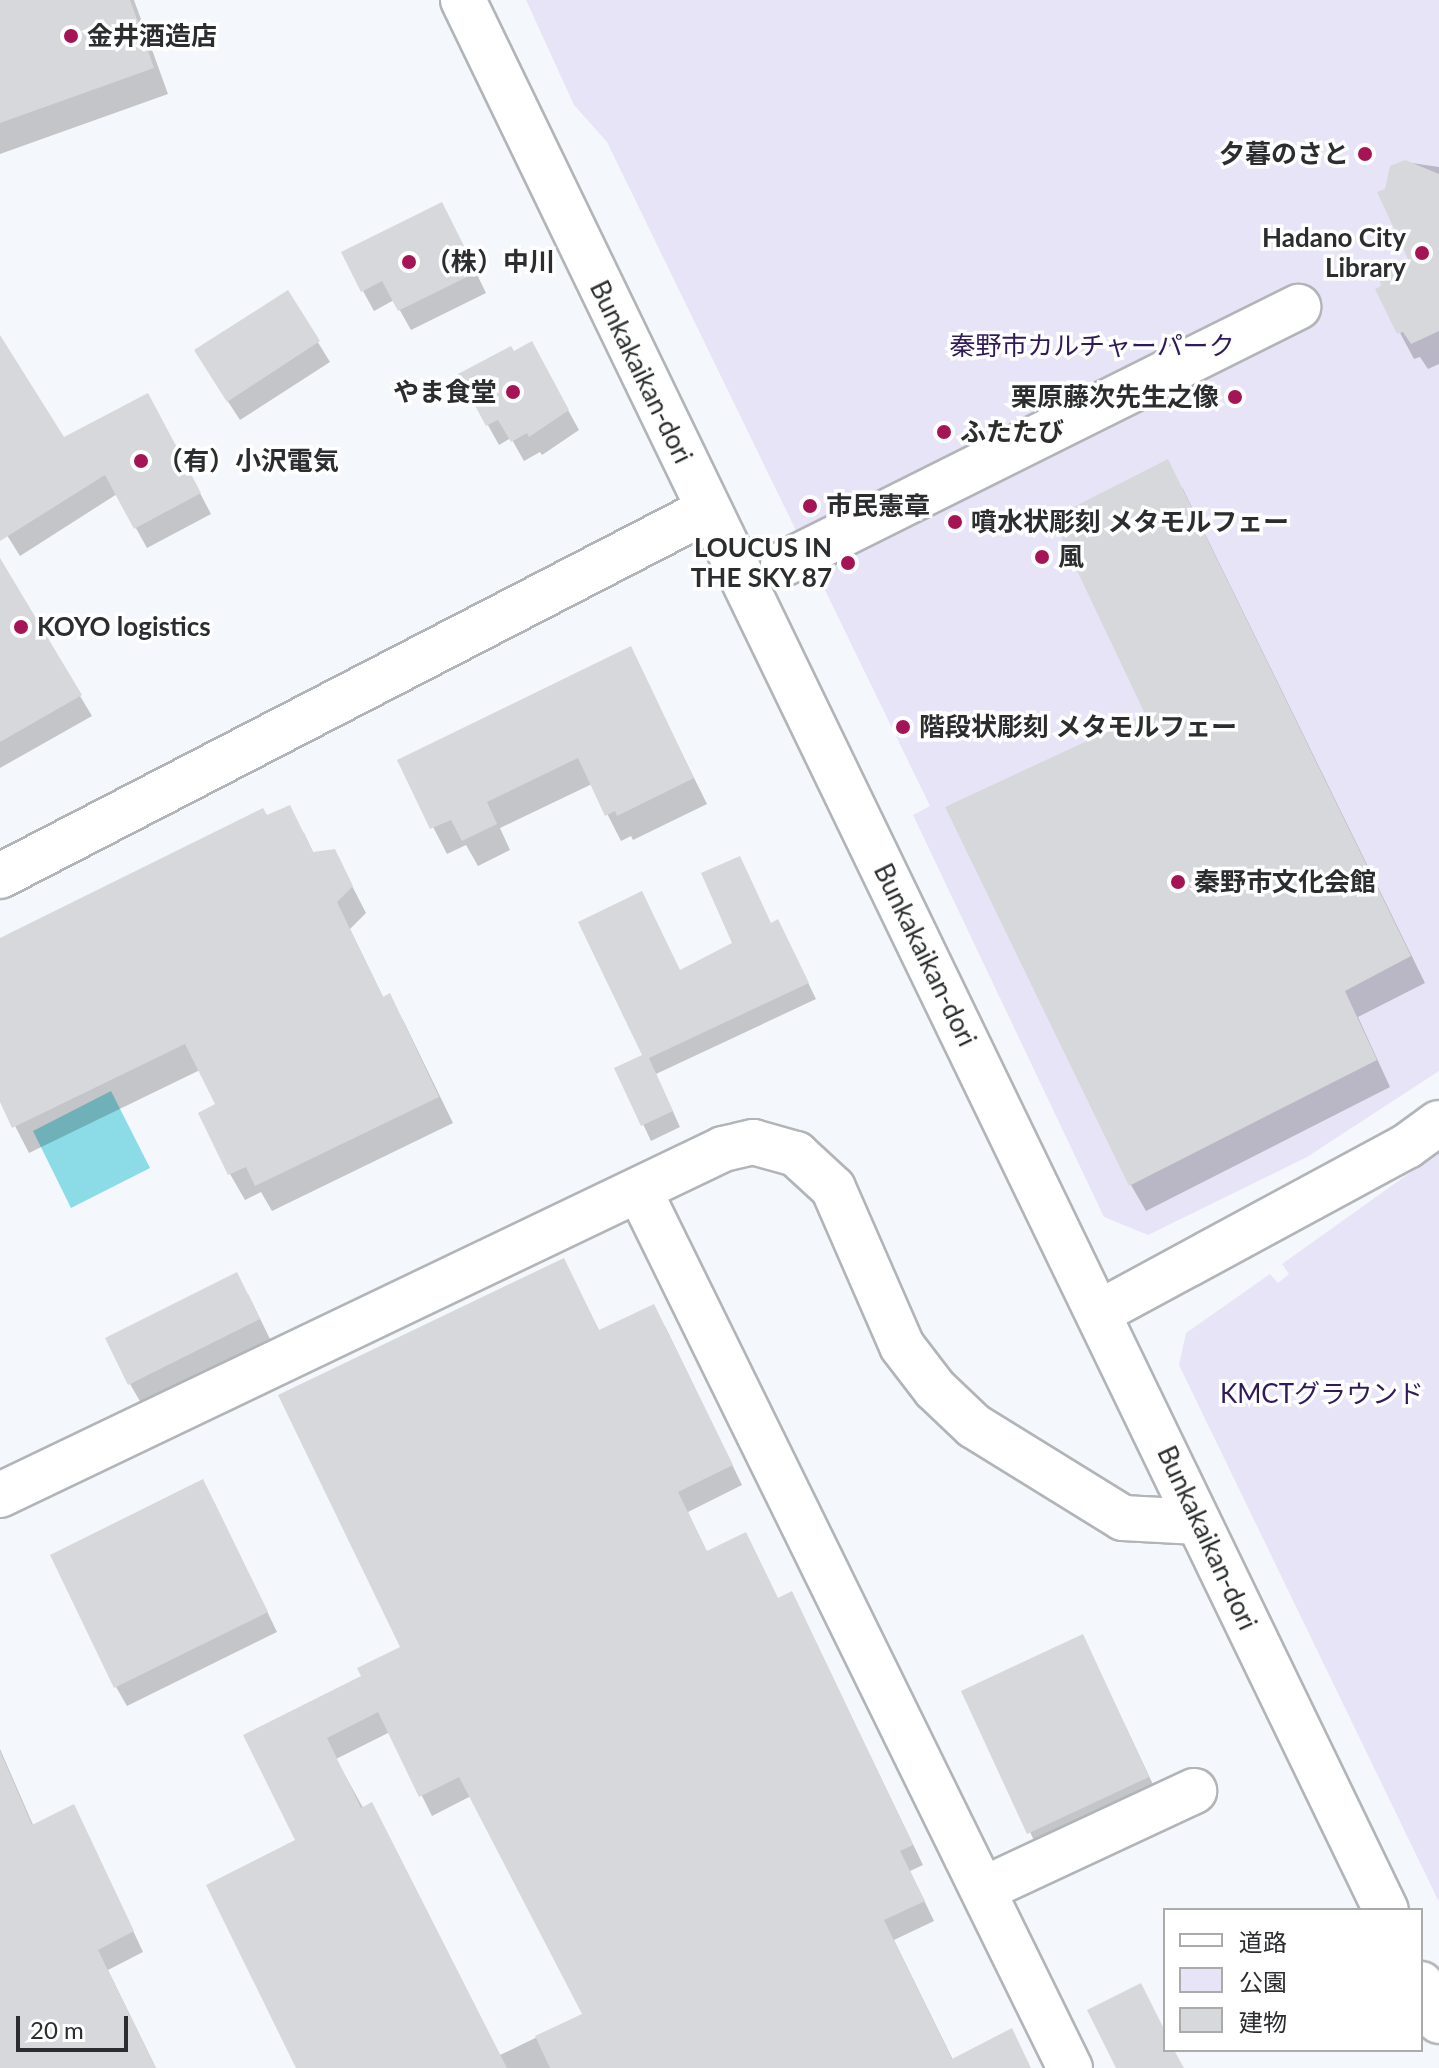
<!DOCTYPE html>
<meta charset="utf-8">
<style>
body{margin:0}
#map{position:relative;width:1439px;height:2068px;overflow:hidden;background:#f4f7fb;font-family:Lato,"Noto Sans JP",sans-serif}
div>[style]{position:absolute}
.green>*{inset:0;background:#e8e4f7}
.water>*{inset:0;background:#8cdce8}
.shadow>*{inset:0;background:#0003}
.building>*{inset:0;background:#d7d8dc}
.roads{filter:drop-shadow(2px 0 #b1b5b8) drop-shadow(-2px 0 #b1b5b8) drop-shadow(0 2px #b1b5b8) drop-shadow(0 -2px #b1b5b8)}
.minor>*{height:44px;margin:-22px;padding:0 22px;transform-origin:22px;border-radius:22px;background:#fff}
.dots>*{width:22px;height:22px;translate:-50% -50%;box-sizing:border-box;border:4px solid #fff;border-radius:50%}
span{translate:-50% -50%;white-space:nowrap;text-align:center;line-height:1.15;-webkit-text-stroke:7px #fff;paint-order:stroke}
.poi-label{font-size:26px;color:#2b2d2e;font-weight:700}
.left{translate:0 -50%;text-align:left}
.right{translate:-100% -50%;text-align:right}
.park-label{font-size:26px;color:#311a5a}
.street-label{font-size:26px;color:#2b2d2e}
.legend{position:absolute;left:1163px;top:1908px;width:260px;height:144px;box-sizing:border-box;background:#fff;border:2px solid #aaabab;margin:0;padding:10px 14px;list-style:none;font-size:24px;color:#2b2d2e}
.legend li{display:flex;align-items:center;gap:16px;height:40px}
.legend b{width:40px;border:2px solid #aaabab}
.scale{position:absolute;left:16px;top:2016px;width:112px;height:36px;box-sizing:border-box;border:4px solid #2b2d2e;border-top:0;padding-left:10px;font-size:24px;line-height:28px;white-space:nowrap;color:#2b2d2e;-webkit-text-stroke:6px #fff;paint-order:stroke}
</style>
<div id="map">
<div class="green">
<i style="clip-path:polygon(526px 0,1439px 0,1439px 1071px,1307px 1157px,1148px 1235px,1104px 1217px,913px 815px,930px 806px,607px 142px,574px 105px)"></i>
<i style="clip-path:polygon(1439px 1152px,1439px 1902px,1179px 1365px,1186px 1333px,1270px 1274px,1278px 1283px,1289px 1274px,1282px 1264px)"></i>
</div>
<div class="water">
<i style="clip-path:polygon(111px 1091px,150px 1168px,71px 1208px,33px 1131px)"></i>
</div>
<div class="shadow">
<i style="clip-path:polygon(15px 0,134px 0,168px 94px,0 154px,0 5px)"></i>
<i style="clip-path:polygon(1405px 162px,1439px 167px,1439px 364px,1428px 369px,1420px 357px,1414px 359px,1377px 290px,1411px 260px,1386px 190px)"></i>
<i style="clip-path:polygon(453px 225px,486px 293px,411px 330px,394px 300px,374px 311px,363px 291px)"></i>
<i style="clip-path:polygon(287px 292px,330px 362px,240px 420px,208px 371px)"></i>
<i style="clip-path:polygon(0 339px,64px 439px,159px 415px,211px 514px,147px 548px,117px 494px,20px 556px,0 524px)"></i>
<i style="clip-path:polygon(513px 353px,542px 363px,579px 430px,542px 455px,540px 452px,524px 461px,511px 438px,499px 445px,460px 375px)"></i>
<i style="clip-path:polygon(1182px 487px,1425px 983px,1358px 1017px,1390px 1087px,1146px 1211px,1131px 1185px,1148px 715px)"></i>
<i style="clip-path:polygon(0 562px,92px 716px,0 768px)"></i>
<i style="clip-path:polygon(630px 649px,707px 804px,633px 840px,631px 836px,621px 841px,592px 784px,500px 828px,510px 850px,478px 866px,466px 845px,447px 854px,399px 761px)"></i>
<i style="clip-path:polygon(266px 818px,304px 833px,314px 854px,334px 851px,366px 913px,350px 929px,384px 999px,389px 996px,404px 1022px,453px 1123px,272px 1211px,261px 1192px,245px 1200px,230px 1174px,201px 1114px,217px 1105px,200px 1070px,29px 1153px,0 1097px,0 939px)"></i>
<i style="clip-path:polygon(739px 858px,771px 925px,786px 937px,816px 999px,656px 1074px,680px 1127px,651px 1141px,617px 1069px,645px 1056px,680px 972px,735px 944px)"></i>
<i style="clip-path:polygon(evenodd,563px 1260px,600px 1332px,665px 1326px,742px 1485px,688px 1512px,707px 1553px,802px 1614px,923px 1865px,910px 1871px,934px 1921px,894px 1940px,953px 2060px,1031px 2068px,299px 2068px,298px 1841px,246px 1736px,363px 1677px,402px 1648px,563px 1260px,390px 1732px,432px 1816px,471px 1796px,585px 2014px,500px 2055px,336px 1759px,390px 1732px)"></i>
<i style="clip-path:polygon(248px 1294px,270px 1339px,141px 1403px,130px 1384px)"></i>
<i style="clip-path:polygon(214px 1502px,277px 1632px,127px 1706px,116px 1687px)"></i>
<i style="clip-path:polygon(1092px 1655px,1158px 1795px,1039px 1851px,964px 1692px)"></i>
<i style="clip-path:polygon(0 1749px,34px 1827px,84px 1826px,143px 1952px,108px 1970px,156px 2068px,0 2068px)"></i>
</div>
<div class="building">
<i style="clip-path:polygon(0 0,130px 0,154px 68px,0 123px)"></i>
<i style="clip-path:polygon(1405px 160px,1439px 174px,1439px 331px,1411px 344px,1403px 332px,1397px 334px,1375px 289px,1381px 286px,1378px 274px,1408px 259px,1377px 192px,1385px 189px,1390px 166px)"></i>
<i style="clip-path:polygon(442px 202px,477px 272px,398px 311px,382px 281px,361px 292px,341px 252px)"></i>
<i style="clip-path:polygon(288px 290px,320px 341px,227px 402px,194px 350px)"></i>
<i style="clip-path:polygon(0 335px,64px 437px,148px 393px,201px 493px,134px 529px,105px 475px,0 541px)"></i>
<i style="clip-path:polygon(532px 341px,569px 410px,529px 437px,527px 433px,511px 442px,498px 420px,486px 426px,458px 374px,511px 346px,514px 351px)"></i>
<i style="clip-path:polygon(1168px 459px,1411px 956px,1345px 991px,1377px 1060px,1129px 1186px,945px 807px,1145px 714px,1052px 518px)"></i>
<i style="clip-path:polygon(0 558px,82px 695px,0 742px)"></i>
<i style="clip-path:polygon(631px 646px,694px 778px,617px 816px,615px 811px,605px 816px,578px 758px,487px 802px,497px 824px,462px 841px,451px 820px,430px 829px,397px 760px)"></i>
<i style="clip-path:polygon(290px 805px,313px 852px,335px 849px,353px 886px,337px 902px,383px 997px,390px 993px,439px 1097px,255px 1186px,246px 1167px,228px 1175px,198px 1113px,215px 1104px,185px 1044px,12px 1128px,0 1102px,0 938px,263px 808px,267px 815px)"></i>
<i style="clip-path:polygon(740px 856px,771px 923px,778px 919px,809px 983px,649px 1058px,673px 1111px,641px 1126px,614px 1068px,642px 1055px,578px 922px,642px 891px,680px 970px,732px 943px,701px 873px)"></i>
<i style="clip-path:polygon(564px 1258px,599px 1330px,654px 1304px,733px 1465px,678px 1492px,707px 1551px,746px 1532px,778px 1598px,792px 1591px,913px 1845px,900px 1851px,925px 1901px,884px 1920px,952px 2059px,1012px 2028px,1031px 2068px,550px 2068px,535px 2036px,582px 2014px,459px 1777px,419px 1797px,378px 1712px,327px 1738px,361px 1808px,372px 1802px,507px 2068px,296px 2068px,206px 1885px,295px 1840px,243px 1735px,361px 1676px,357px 1668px,400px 1647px,278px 1395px)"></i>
<i style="clip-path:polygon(237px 1272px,260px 1319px,128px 1385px,105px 1338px)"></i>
<i style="clip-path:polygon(203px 1479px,268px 1612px,114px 1688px,50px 1555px)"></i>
<i style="clip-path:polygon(1083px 1634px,1149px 1777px,1027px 1834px,961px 1691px)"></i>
<i style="clip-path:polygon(0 1751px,32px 1825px,74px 1804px,134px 1931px,98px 1950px,156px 2068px,0 2068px)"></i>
<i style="clip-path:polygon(1141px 1983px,1165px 2031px,1165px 2050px,1174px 2050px,1184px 2068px,1116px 2068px,1087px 2010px)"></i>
</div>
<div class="roads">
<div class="minor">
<i style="left:463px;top:0;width:2121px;rotate:64.21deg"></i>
<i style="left:783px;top:564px;width:576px;rotate:-26.52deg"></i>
<i style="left:0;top:876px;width:797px;rotate:-27.34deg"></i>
<i style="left:640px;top:1192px;width:976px;rotate:63.86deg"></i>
<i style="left:1100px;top:1312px;width:349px;rotate:-28.4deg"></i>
<i style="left:1407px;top:1146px;width:39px;rotate:-36deg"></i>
<i style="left:0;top:1495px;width:802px;rotate:-25.57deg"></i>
<i style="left:723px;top:1149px;width:31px;rotate:-13deg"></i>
<i style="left:753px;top:1142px;width:45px;rotate:15.6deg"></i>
<i style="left:796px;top:1154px;width:50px;rotate:42.6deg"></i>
<i style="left:833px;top:1188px;width:172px;rotate:66.4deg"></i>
<i style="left:902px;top:1346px;width:54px;rotate:52.5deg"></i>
<i style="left:935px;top:1389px;width:54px;rotate:43.5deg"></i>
<i style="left:974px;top:1426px;width:175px;rotate:31.7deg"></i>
<i style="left:1123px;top:1518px;width:75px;rotate:3.1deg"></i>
<i style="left:984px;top:1889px;width:232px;rotate:-25deg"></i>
<i style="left:1421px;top:1984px;width:41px;rotate:64.1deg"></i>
</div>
</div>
<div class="dots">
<i style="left:71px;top:36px;background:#a51556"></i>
<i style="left:1365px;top:154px;background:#a51556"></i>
<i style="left:1422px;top:253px;background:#a51556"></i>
<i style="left:409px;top:262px;background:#a51556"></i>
<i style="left:513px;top:392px;background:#a51556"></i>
<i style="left:1235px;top:397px;background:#a51556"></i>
<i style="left:944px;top:432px;background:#a51556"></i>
<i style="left:141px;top:461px;background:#a51556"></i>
<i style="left:810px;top:506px;background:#a51556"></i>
<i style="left:955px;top:522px;background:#a51556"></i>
<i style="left:1042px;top:557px;background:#a51556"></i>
<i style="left:848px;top:563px;background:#a51556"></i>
<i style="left:21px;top:627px;background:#a51556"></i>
<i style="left:903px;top:727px;background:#a51556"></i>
<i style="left:1178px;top:882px;background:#a51556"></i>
</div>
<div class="poi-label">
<span class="left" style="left:87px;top:36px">金井酒造店</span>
<span class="right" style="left:1349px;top:154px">夕暮のさと</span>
<span class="right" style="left:1406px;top:253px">Hadano City<br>Library</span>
<span class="left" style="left:425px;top:262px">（株）中川</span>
<span class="right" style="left:497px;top:392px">やま食堂</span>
<span class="right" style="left:1219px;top:397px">栗原藤次先生之像</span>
<span class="left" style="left:960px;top:432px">ふたたび</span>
<span class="left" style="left:157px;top:461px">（有）小沢電気</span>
<span class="left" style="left:826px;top:506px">市民憲章</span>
<span class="left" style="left:971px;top:522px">噴水状彫刻 メタモルフェー</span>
<span class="right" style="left:832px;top:563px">LOUCUS IN<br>THE SKY 87</span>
<span class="left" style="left:1058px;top:557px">風</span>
<span class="left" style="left:37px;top:627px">KOYO logistics</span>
<span class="left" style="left:919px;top:727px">階段状彫刻 メタモルフェー</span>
<span class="left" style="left:1194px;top:882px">秦野市文化会館</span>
</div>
<div class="park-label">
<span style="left:1092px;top:346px">秦野市カルチャーパーク</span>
<span style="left:1322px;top:1394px">KMCTグラウンド</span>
</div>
<div class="street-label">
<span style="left:641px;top:372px;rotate:64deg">Bunkakaikan-dori</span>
<span style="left:925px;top:955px;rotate:64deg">Bunkakaikan-dori</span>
<span style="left:1207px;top:1538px;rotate:65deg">Bunkakaikan-dori</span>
</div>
<ul class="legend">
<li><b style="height:10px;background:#fff"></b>道路</li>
<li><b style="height:22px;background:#e8e4f7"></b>公園</li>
<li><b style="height:22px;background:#d7d8dc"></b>建物</li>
</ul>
<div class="scale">20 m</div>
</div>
